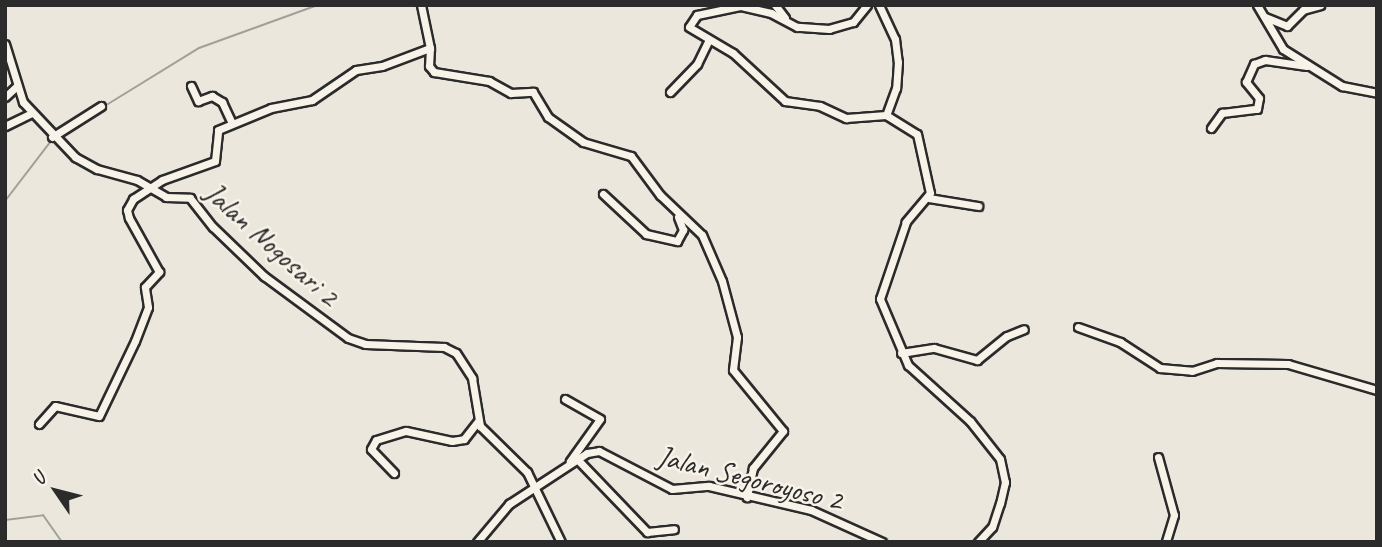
<!DOCTYPE html>
<style>
body{margin:0}
#map{position:relative;width:1382px;height:547px;overflow:hidden;background:#ebe7dd;font-family:Caveat,sans-serif}
div>[style]{position:absolute}
.stream>*{height:2px;margin:-1px;padding:0 1px;transform-origin:1px;border-radius:1px;background:#a29f98}
.roads{filter:drop-shadow(2px 0 #2b2b2b) drop-shadow(-2px 0 #2b2b2b) drop-shadow(0 2px #2b2b2b) drop-shadow(0 -2px #2b2b2b)}
.minor>*{height:7px;margin:-3.5px;padding:0 3.5px;transform-origin:3.5px;border-radius:3.5px;background:#f7f3e8}
span{translate:-50% -50%;white-space:nowrap;text-align:center;line-height:1.15;-webkit-text-stroke:5px #f7f3e8;paint-order:stroke}
.street-label{font-size:30px;color:#2b2b2b}
.frame{position:absolute;inset:0;border:7px solid #2b2b2b;pointer-events:none}
.north{position:absolute;left:21px;top:456px;width:70px;height:70px;-webkit-text-stroke:5px #f7f3e8;paint-order:stroke;rotate:305deg;font-size:19px;font-weight:700;line-height:28px;text-align:center;color:#2b2b2b}
.north::after{content:'';display:block;margin:auto;width:24px;height:32px;background:#2b2b2b;clip-path:polygon(50% 0,100% 100%,50% 72%,0 100%)}
</style>
<div id="map">
<div class="stream">
<i style="left:108px;top:104px;width:107px;rotate:-31.6deg"></i>
<i style="left:199px;top:48px;width:127px;rotate:-19.9deg"></i>
<i style="left:5px;top:201px;width:76px;rotate:-52.5deg"></i>
<i style="left:5px;top:520px;width:38px;rotate:-7deg"></i>
<i style="left:43px;top:515px;width:33px;rotate:55deg"></i>
</div>
<div class="roads">
<div class="minor">
<i style="left:775px;top:5px;width:16px;rotate:52deg"></i>
<i style="left:867px;top:5px;width:22px;rotate:129deg"></i>
<i style="left:853px;top:22px;width:25px;rotate:164deg"></i>
<i style="left:829px;top:29px;width:32px;rotate:-176deg"></i>
<i style="left:797px;top:27px;width:30px;rotate:-152deg"></i>
<i style="left:771px;top:13px;width:32px;rotate:-167deg"></i>
<i style="left:740px;top:6px;width:44px;rotate:168.2deg"></i>
<i style="left:697px;top:15px;width:14px;rotate:124deg"></i>
<i style="left:689px;top:27px;width:51px;rotate:30.6deg"></i>
<i style="left:733px;top:53px;width:71px;rotate:42.7deg"></i>
<i style="left:785px;top:101px;width:35px;rotate:8deg"></i>
<i style="left:820px;top:106px;width:29px;rotate:25deg"></i>
<i style="left:846px;top:118px;width:40px;rotate:-4.3deg"></i>
<i style="left:886px;top:115px;width:36px;rotate:32deg"></i>
<i style="left:917px;top:134px;width:60px;rotate:77.6deg"></i>
<i style="left:930px;top:193px;width:38px;rotate:130deg"></i>
<i style="left:906px;top:222px;width:81px;rotate:108.7deg"></i>
<i style="left:880px;top:299px;width:72px;rotate:67deg"></i>
<i style="left:908px;top:365px;width:84px;rotate:42.1deg"></i>
<i style="left:970px;top:421px;width:48px;rotate:51.7deg"></i>
<i style="left:1000px;top:459px;width:24px;rotate:78deg"></i>
<i style="left:1005px;top:482px;width:22px;rotate:103deg"></i>
<i style="left:1000px;top:503px;width:25px;rotate:108deg"></i>
<i style="left:992px;top:527px;width:21px;rotate:133deg"></i>
<i style="left:879px;top:5px;width:38px;rotate:65deg"></i>
<i style="left:895px;top:39px;width:23px;rotate:83deg"></i>
<i style="left:898px;top:62px;width:26px;rotate:94deg"></i>
<i style="left:896px;top:88px;width:29px;rotate:110deg"></i>
<i style="left:1257px;top:5px;width:51px;rotate:59.4deg"></i>
<i style="left:1283px;top:49px;width:70px;rotate:32.1deg"></i>
<i style="left:1342px;top:86px;width:36px;rotate:11deg"></i>
<i style="left:1265px;top:17px;width:24px;rotate:22deg"></i>
<i style="left:1287px;top:26px;width:23px;rotate:-45deg"></i>
<i style="left:1303px;top:10px;width:18px;rotate:-16deg"></i>
<i style="left:5px;top:44px;width:61px;rotate:72.8deg"></i>
<i style="left:23px;top:102px;width:76px;rotate:46.6deg"></i>
<i style="left:75px;top:157px;width:25px;rotate:29deg"></i>
<i style="left:97px;top:169px;width:41px;rotate:15.4deg"></i>
<i style="left:137px;top:180px;width:34px;rotate:30deg"></i>
<i style="left:166px;top:197px;width:24px;rotate:2deg"></i>
<i style="left:190px;top:198px;width:37px;rotate:52deg"></i>
<i style="left:213px;top:227px;width:71px;rotate:43.9deg"></i>
<i style="left:264px;top:276px;width:104px;rotate:36.4deg"></i>
<i style="left:348px;top:338px;width:18px;rotate:19deg"></i>
<i style="left:365px;top:344px;width:79px;rotate:2.2deg"></i>
<i style="left:444px;top:347px;width:13px;rotate:27deg"></i>
<i style="left:456px;top:353px;width:30px;rotate:57deg"></i>
<i style="left:472px;top:378px;width:49px;rotate:80.5deg"></i>
<i style="left:480px;top:426px;width:66px;rotate:44.4deg"></i>
<i style="left:527px;top:472px;width:78px;rotate:64.1deg"></i>
<i style="left:430px;top:48px;width:18px;rotate:93deg"></i>
<i style="left:429px;top:66px;width:8px;rotate:50deg"></i>
<i style="left:434px;top:72px;width:56px;rotate:9.3deg"></i>
<i style="left:489px;top:81px;width:25px;rotate:29deg"></i>
<i style="left:511px;top:93px;width:22px;rotate:-3deg"></i>
<i style="left:533px;top:92px;width:29px;rotate:59deg"></i>
<i style="left:548px;top:117px;width:43px;rotate:35.5deg"></i>
<i style="left:583px;top:142px;width:50px;rotate:16.3deg"></i>
<i style="left:631px;top:156px;width:49px;rotate:53.4deg"></i>
<i style="left:660px;top:195px;width:58px;rotate:43.6deg"></i>
<i style="left:702px;top:235px;width:50px;rotate:66.5deg"></i>
<i style="left:722px;top:281px;width:58px;rotate:75deg"></i>
<i style="left:737px;top:337px;width:33px;rotate:97deg"></i>
<i style="left:733px;top:370px;width:79px;rotate:50.7deg"></i>
<i style="left:783px;top:431px;width:48px;rotate:129deg"></i>
<i style="left:753px;top:468px;width:30px;rotate:102deg"></i>
<i style="left:191px;top:86px;width:17px;rotate:65deg"></i>
<i style="left:198px;top:101px;width:15px;rotate:-20deg"></i>
<i style="left:212px;top:96px;width:12px;rotate:31deg"></i>
<i style="left:222px;top:102px;width:23px;rotate:65deg"></i>
<i style="left:670px;top:92px;width:39px;rotate:-46deg"></i>
<i style="left:697px;top:64px;width:25px;rotate:-64deg"></i>
<i style="left:5px;top:97px;width:16px;rotate:-43deg"></i>
<i style="left:5px;top:126px;width:30px;rotate:-26deg"></i>
<i style="left:1211px;top:128px;width:19px;rotate:-54deg"></i>
<i style="left:1222px;top:113px;width:35px;rotate:-7deg"></i>
<i style="left:1257px;top:109px;width:11px;rotate:-80deg"></i>
<i style="left:1259px;top:98px;width:21px;rotate:-129deg"></i>
<i style="left:1246px;top:82px;width:20px;rotate:-66deg"></i>
<i style="left:1254px;top:64px;width:12px;rotate:-20deg"></i>
<i style="left:1265px;top:60px;width:42px;rotate:8.1deg"></i>
<i style="left:52px;top:137px;width:58px;rotate:-32.3deg"></i>
<i style="left:603px;top:194px;width:59px;rotate:42.9deg"></i>
<i style="left:646px;top:234px;width:32px;rotate:13deg"></i>
<i style="left:677px;top:241px;width:13px;rotate:-61deg"></i>
<i style="left:683px;top:230px;width:14px;rotate:-111deg"></i>
<i style="left:929px;top:198px;width:50px;rotate:9.3deg"></i>
<i style="left:1078px;top:327px;width:45px;rotate:19.7deg"></i>
<i style="left:1120px;top:342px;width:48px;rotate:33deg"></i>
<i style="left:1160px;top:368px;width:32px;rotate:5deg"></i>
<i style="left:1192px;top:371px;width:26px;rotate:-18deg"></i>
<i style="left:1217px;top:363px;width:71px;rotate:0.8deg"></i>
<i style="left:1288px;top:364px;width:93px;rotate:16.3deg"></i>
<i style="left:901px;top:353px;width:33px;rotate:-9deg"></i>
<i style="left:934px;top:348px;width:45px;rotate:15.6deg"></i>
<i style="left:977px;top:360px;width:38px;rotate:-39deg"></i>
<i style="left:1007px;top:336px;width:18px;rotate:-22deg"></i>
<i style="left:565px;top:399px;width:40px;rotate:29.7deg"></i>
<i style="left:600px;top:419px;width:52px;rotate:125.5deg"></i>
<i style="left:39px;top:424px;width:24px;rotate:-48deg"></i>
<i style="left:55px;top:406px;width:45px;rotate:12.8deg"></i>
<i style="left:99px;top:416px;width:83px;rotate:-64.4deg"></i>
<i style="left:135px;top:341px;width:36px;rotate:-69deg"></i>
<i style="left:148px;top:307px;width:20px;rotate:-99deg"></i>
<i style="left:145px;top:287px;width:21px;rotate:-47deg"></i>
<i style="left:159px;top:272px;width:62px;rotate:-119.1deg"></i>
<i style="left:129px;top:218px;width:8px;rotate:-104deg"></i>
<i style="left:127px;top:210px;width:13px;rotate:-61deg"></i>
<i style="left:133px;top:199px;width:35px;rotate:-33deg"></i>
<i style="left:162px;top:180px;width:56px;rotate:-19.7deg"></i>
<i style="left:215px;top:161px;width:31px;rotate:-84deg"></i>
<i style="left:218px;top:130px;width:57px;rotate:-22.5deg"></i>
<i style="left:271px;top:108px;width:42px;rotate:-11deg"></i>
<i style="left:312px;top:100px;width:53px;rotate:-34.3deg"></i>
<i style="left:356px;top:70px;width:26px;rotate:-9deg"></i>
<i style="left:382px;top:66px;width:51px;rotate:-20.6deg"></i>
<i style="left:430px;top:48px;width:44px;rotate:-101.8deg"></i>
<i style="left:1158px;top:457px;width:60px;rotate:74.6deg"></i>
<i style="left:1174px;top:515px;width:28px;rotate:107deg"></i>
<i style="left:578px;top:460px;width:100px;rotate:46.2deg"></i>
<i style="left:647px;top:532px;width:27px;rotate:-6deg"></i>
<i style="left:394px;top:473px;width:33px;rotate:-134deg"></i>
<i style="left:371px;top:449px;width:10px;rotate:-61deg"></i>
<i style="left:376px;top:440px;width:31px;rotate:-17deg"></i>
<i style="left:406px;top:431px;width:47px;rotate:12.3deg"></i>
<i style="left:452px;top:441px;width:12px;rotate:-9deg"></i>
<i style="left:464px;top:439px;width:23px;rotate:-52deg"></i>
<i style="left:477px;top:542px;width:50px;rotate:-49.9deg"></i>
<i style="left:509px;top:504px;width:93px;rotate:-33.2deg"></i>
<i style="left:587px;top:453px;width:12px;rotate:-9deg"></i>
<i style="left:599px;top:451px;width:82px;rotate:27.5deg"></i>
<i style="left:672px;top:489px;width:37px;rotate:-5deg"></i>
<i style="left:709px;top:486px;width:105px;rotate:13.2deg"></i>
<i style="left:811px;top:510px;width:78px;rotate:24.3deg"></i>
</div>
</div>
<div class="street-label">
<span style="left:272px;top:244px;rotate:42deg">Jalan Nogosari 2</span>
<span style="left:750px;top:478px;rotate:14deg">Jalan Segoroyoso 2</span>
</div>
<div class="frame"></div>
<div class="north">U</div>
</div>
